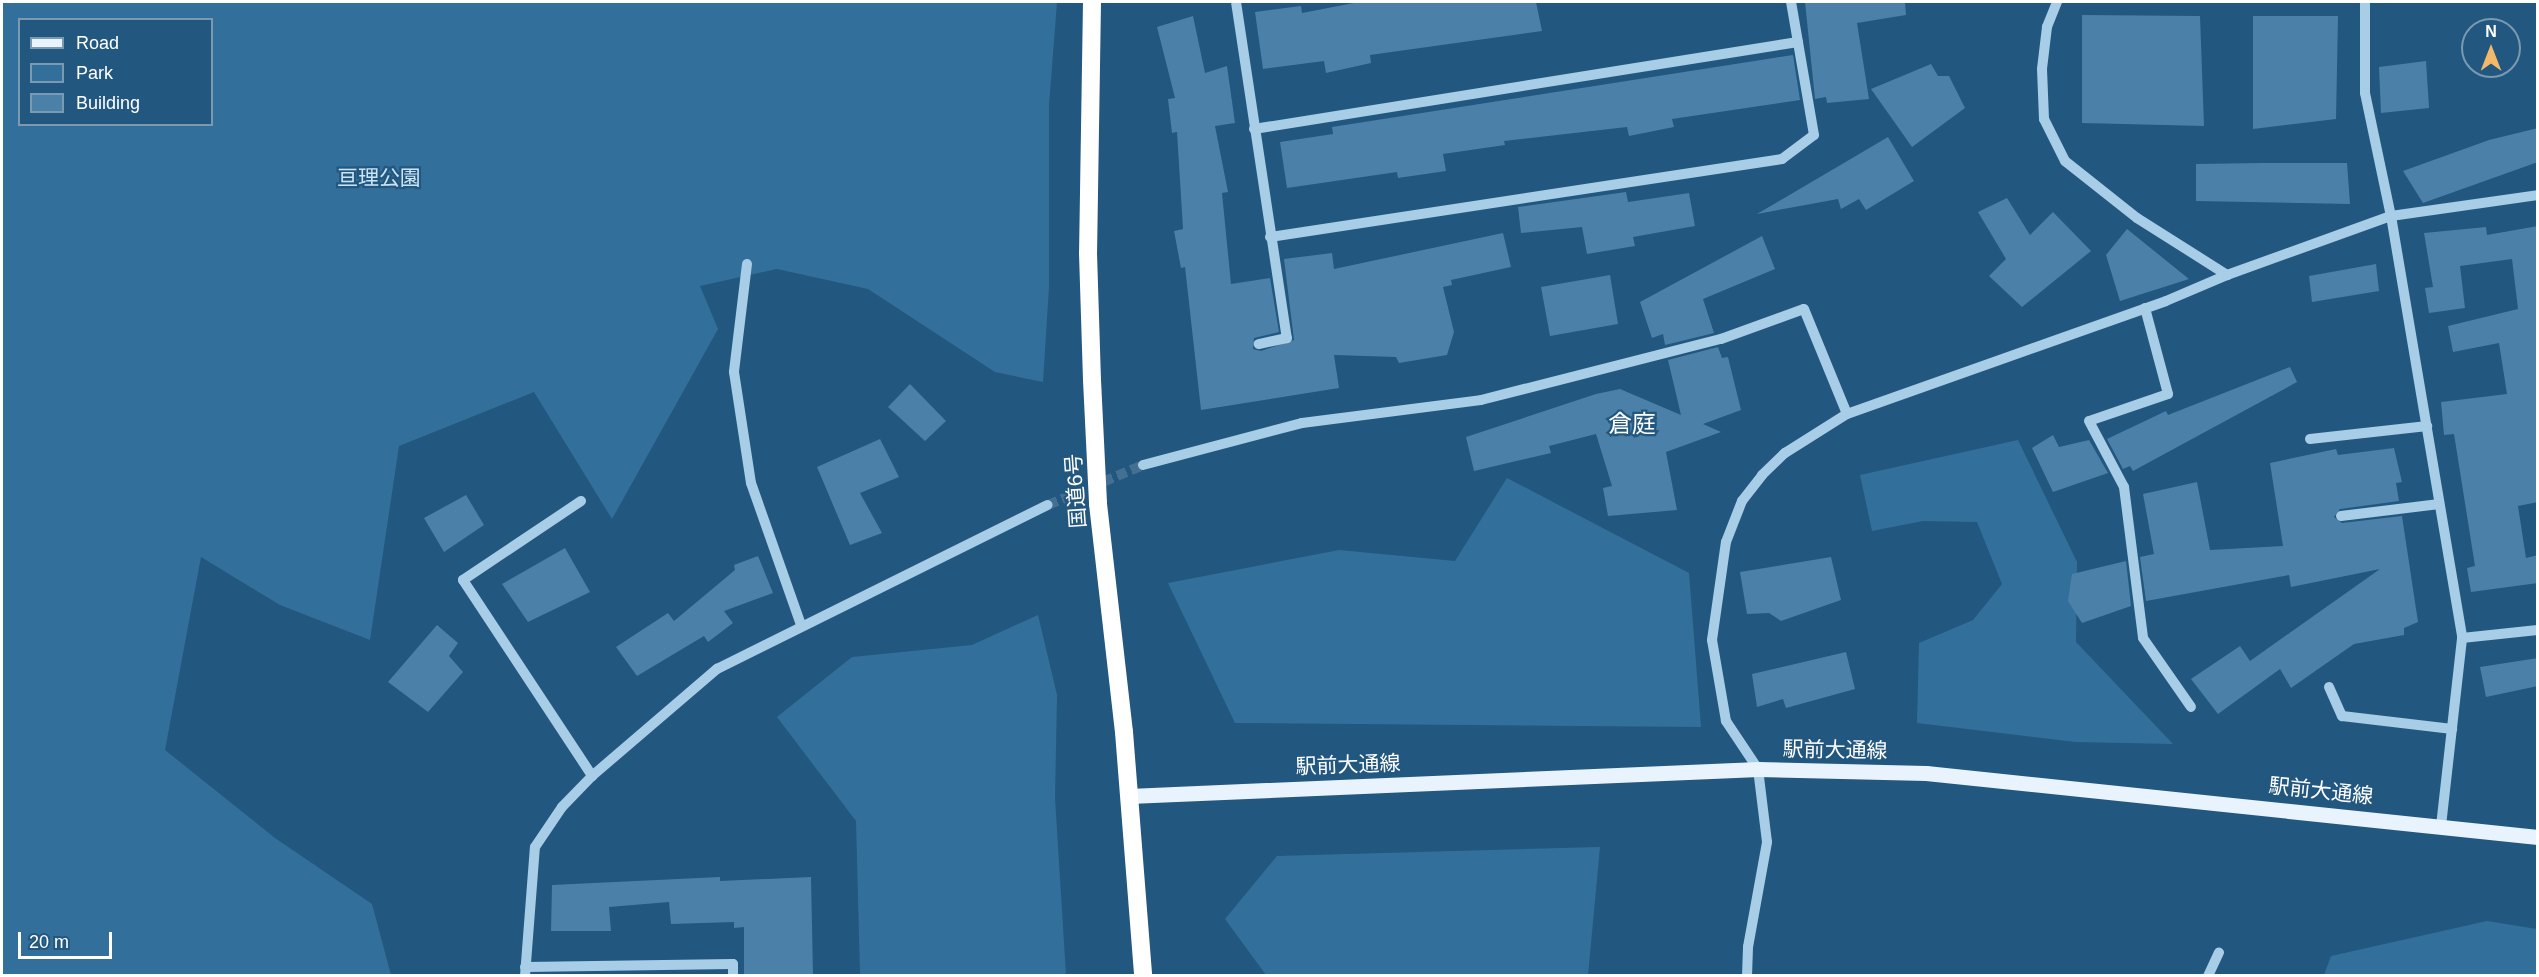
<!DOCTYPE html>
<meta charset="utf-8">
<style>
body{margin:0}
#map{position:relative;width:2539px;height:977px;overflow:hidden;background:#22577f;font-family:Arial,"Noto Sans JP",sans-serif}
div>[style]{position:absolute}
.green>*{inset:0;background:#32709b}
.building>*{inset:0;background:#4b81a8}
.minor-tunnel>*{height:10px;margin-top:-5px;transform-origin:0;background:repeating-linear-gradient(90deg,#437092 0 10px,transparent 0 15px)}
.minor>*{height:10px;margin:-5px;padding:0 5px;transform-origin:5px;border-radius:5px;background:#a7cde7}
.major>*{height:15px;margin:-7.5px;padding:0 7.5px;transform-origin:7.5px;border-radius:7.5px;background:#e9f3fd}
.highway>*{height:18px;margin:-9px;padding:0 9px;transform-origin:9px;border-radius:9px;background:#fff}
span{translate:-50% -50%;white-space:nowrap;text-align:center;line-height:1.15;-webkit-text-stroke:4.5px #22577f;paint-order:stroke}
.park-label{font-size:21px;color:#cae4f5}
.street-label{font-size:21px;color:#fff}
.quarter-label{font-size:24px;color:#fff}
.frame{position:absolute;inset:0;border:3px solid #fff;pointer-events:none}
.legend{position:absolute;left:18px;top:18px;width:195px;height:108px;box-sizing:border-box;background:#22577f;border:2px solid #7a9ab2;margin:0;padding:8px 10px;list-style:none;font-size:18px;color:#fff}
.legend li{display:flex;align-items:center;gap:12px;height:30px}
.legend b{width:30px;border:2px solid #7a9ab2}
.north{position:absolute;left:2461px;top:18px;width:60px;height:60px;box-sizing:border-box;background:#22577f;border:2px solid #7a9ab2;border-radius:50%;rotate:0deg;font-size:16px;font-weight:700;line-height:24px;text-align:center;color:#fff}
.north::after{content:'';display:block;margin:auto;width:21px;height:27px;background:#f3b869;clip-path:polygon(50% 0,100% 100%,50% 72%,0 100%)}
.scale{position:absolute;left:18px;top:932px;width:94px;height:27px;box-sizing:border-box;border:3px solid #fff;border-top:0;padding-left:8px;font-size:18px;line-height:21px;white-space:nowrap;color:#fff;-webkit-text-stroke:4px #22577f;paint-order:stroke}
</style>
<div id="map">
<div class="green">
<i style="clip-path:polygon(evenodd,2px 2px,1057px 2px,1049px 105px,1049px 287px,1043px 382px,995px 372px,868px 289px,777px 269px,700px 286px,718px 329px,612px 519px,534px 392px,399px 446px,370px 640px,280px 605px,201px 557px,165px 750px,275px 838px,372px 904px,391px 975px,2px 976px,2px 2px,20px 20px,212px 20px,212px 124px,20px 124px,20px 20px)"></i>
<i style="clip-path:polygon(2018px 440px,2077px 562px,2076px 642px,2173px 744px,2075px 742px,1917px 723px,1919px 643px,1973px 620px,2002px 584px,1977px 522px,1923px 521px,1872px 531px,1860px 475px)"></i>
<i style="clip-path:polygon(1507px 478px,1689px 573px,1701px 727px,1235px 723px,1168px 583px,1339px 550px,1455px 561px)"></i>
<i style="clip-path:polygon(1038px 615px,1057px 695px,1055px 798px,1066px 975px,860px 975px,856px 821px,777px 717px,852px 657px,972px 645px)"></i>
<i style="clip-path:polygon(1600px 847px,1588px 975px,1266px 975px,1225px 919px,1277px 856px)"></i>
<i style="clip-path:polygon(2487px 921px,2537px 929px,2537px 975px,2324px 975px,2331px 956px)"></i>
</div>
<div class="building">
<i style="clip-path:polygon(1359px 2px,1536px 2px,1542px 31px,1370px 55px,1371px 63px,1326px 73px,1324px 61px,1263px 69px,1255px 12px,1301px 6px,1302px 13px)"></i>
<i style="clip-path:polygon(1805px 2px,1905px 2px,1906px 15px,1857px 23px,1869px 99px,1827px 103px,1826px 97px,1815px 99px)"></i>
<i style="clip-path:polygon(2082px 15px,2200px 16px,2204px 126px,2082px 123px)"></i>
<i style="clip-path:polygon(1193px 16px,1205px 73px,1227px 66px,1235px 123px,1215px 126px,1228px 192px,1222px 193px,1231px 284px,1270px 278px,1279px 332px,1254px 338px,1253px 349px,1261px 351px,1294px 340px,1284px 259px,1332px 253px,1334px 269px,1503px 233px,1511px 267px,1451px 280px,1452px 285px,1443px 287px,1454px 332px,1447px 355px,1399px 363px,1396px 357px,1334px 355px,1339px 388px,1201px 410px,1185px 267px,1181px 268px,1174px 231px,1183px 229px,1177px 132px,1172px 133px,1168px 99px,1175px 98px,1157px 27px)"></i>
<i style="clip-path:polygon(2253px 16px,2338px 16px,2336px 119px,2253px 129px)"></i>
<i style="clip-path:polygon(1793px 55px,1800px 100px,1672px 119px,1674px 127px,1629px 136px,1627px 127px,1504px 141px,1505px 145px,1443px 154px,1446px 171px,1398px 178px,1397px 172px,1287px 188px,1280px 142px,1333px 134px,1332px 127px)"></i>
<i style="clip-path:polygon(2426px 61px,2429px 108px,2381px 113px,2379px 67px)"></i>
<i style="clip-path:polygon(1931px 64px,1938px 76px,1949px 76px,1965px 108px,1912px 147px,1871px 89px)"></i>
<i style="clip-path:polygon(2538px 128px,2538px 162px,2423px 203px,2403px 171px,2489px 140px)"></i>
<i style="clip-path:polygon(1888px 137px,1914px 181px,1866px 210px,1859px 199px,1841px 209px,1838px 199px,1757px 214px)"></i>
<i style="clip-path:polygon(2263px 163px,2347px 163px,2350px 204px,2196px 201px,2196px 164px)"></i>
<i style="clip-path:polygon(1626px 192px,1628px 202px,1689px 193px,1695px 226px,1633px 237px,1635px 246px,1587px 254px,1582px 227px,1521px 233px,1518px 207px)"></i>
<i style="clip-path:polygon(2007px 198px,2030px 235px,2053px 212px,2091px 251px,2022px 307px,1989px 276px,2006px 259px,1978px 212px)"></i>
<i style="clip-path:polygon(2538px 226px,2538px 502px,2518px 506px,2526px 558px,2538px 555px,2538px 583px,2471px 592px,2467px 568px,2475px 566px,2454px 434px,2444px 435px,2441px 402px,2507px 394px,2499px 343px,2453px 352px,2448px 326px,2518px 309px,2512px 259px,2460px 266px,2465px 308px,2429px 313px,2425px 288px,2433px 287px,2424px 233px,2486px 227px,2487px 235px)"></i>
<i style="clip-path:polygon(2127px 229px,2189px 279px,2120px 301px,2106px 255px)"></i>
<i style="clip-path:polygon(1762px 236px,1775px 269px,1703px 299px,1714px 333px,1665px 345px,1663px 334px,1652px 338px,1640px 302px)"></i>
<i style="clip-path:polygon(2376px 264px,2379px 291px,2312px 302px,2309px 276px)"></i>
<i style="clip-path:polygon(1610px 275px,1618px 324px,1550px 336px,1541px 287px)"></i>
<i style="clip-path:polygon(1718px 347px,1722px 358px,1728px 357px,1741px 410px,1703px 424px,1721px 432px,1666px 452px,1677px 510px,1608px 516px,1603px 488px,1612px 486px,1596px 434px,1549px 446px,1551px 453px,1474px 471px,1466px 437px,1596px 394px,1620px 389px,1681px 415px,1668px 360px)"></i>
<i style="clip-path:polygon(2290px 367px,2297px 382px,2133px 471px,2130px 466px,2123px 469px,2107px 439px,2166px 411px,2168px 415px)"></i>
<i style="clip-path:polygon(910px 384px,946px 421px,925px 441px,888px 407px)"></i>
<i style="clip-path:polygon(2053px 435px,2059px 447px,2089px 440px,2108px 473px,2053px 492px,2032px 448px)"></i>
<i style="clip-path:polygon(880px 439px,899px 477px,860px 493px,882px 533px,850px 545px,817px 467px)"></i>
<i style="clip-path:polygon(2394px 448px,2402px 482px,2396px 483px,2399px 501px,2340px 509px,2334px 517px,2342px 523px,2402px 516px,2418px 622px,2404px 628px,2404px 635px,2354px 644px,2291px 688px,2280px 669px,2218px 714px,2191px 679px,2240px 646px,2250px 661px,2380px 569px,2291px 587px,2289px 575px,2146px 601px,2140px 557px,2154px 554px,2143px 494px,2197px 482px,2210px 550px,2283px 546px,2270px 463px,2336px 449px,2338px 455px)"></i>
<i style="clip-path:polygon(466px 495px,484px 525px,444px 552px,424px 518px)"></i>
<i style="clip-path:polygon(565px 548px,590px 592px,528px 622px,502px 584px)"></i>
<i style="clip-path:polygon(758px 556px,773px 593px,724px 611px,733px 623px,708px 642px,704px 636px,637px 676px,616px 647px,668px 613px,674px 621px,735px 570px,734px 565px)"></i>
<i style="clip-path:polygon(1831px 557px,1841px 600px,1781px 621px,1769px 613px,1747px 614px,1740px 572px)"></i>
<i style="clip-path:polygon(2126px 561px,2131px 606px,2082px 623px,2068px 601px,2072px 574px)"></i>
<i style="clip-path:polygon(437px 625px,458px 643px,449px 656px,463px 672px,428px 712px,388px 682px)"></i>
<i style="clip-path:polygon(1846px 652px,1855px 689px,1786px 708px,1783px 699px,1757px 707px,1752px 674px)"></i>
<i style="clip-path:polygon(2538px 658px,2538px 686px,2486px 697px,2480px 667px)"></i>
<i style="clip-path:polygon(720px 877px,720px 881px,811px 877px,813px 975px,744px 975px,744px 927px,734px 928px,734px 922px,671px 924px,669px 902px,609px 907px,611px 931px,551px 931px,552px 885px)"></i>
</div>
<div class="minor-tunnel">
<i style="left:1048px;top:505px;width:103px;rotate:-22.8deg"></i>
</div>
<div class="minor">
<i style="left:1236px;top:2px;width:340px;rotate:81.4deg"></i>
<i style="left:1287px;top:338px;width:29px;rotate:168deg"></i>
<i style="left:2057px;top:2px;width:27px;rotate:112deg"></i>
<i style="left:2047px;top:27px;width:42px;rotate:96.8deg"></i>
<i style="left:2042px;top:69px;width:50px;rotate:87.7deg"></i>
<i style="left:2044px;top:119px;width:47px;rotate:63.4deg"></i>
<i style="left:2065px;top:161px;width:92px;rotate:38.4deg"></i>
<i style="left:2137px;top:218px;width:107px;rotate:32.3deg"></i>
<i style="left:2365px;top:2px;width:91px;rotate:90deg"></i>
<i style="left:2365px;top:93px;width:126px;rotate:78.1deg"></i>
<i style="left:2391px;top:216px;width:428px;rotate:80.4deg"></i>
<i style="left:1254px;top:129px;width:551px;rotate:-9.09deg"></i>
<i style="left:1270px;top:237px;width:518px;rotate:-8.66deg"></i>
<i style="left:1782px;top:159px;width:40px;rotate:-37deg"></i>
<i style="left:1814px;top:135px;width:135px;rotate:-99.8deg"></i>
<i style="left:747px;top:264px;width:109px;rotate:96.9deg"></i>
<i style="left:734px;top:372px;width:112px;rotate:81.3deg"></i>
<i style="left:751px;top:483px;width:151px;rotate:70.6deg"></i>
<i style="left:2145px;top:308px;width:89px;rotate:75deg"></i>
<i style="left:2168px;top:394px;width:83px;rotate:161.1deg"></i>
<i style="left:2089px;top:421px;width:75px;rotate:62.1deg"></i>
<i style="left:2124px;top:487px;width:152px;rotate:82.8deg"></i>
<i style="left:2143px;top:638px;width:84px;rotate:55.2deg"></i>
<i style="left:2310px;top:439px;width:118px;rotate:-6.3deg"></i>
<i style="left:1143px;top:465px;width:164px;rotate:-14.8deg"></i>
<i style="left:1302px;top:423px;width:180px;rotate:-7.3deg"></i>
<i style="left:1481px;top:400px;width:248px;rotate:-14.3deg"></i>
<i style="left:1721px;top:339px;width:88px;rotate:-19.9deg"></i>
<i style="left:1804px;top:309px;width:113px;rotate:67.7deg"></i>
<i style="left:581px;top:501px;width:142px;rotate:146.2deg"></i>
<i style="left:463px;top:580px;width:235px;rotate:56.6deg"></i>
<i style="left:2341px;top:516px;width:99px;rotate:-7deg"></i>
<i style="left:2329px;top:687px;width:32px;rotate:66deg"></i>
<i style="left:2342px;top:716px;width:111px;rotate:6.7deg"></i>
<i style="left:2441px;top:826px;width:189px;rotate:-83.6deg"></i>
<i style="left:2462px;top:638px;width:76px;rotate:-6deg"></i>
<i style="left:525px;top:967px;width:208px;rotate:-0.8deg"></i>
<i style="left:733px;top:964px;width:12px;rotate:90deg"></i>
<i style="left:525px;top:976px;width:129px;rotate:-85.6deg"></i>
<i style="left:535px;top:847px;width:48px;rotate:-56deg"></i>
<i style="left:562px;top:807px;width:43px;rotate:-45.9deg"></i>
<i style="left:592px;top:776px;width:165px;rotate:-40.6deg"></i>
<i style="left:717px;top:669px;width:369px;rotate:-26.4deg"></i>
<i style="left:1747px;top:976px;width:29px;rotate:-88deg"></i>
<i style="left:1748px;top:947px;width:107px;rotate:-79.7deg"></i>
<i style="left:1767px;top:842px;width:74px;rotate:-97deg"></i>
<i style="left:1758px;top:769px;width:58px;rotate:-123.7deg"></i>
<i style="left:1726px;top:721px;width:82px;rotate:-99.8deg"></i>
<i style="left:1712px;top:640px;width:99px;rotate:-81.9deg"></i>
<i style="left:1726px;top:542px;width:44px;rotate:-68.7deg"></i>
<i style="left:1742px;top:501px;width:33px;rotate:-52deg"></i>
<i style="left:1762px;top:475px;width:32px;rotate:-44deg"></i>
<i style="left:1785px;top:453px;width:73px;rotate:-32.2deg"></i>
<i style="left:1847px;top:414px;width:338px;rotate:-19.5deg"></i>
<i style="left:2166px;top:301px;width:66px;rotate:-23.1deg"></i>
<i style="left:2227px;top:275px;width:174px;rotate:-19.8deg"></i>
<i style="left:2391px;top:216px;width:148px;rotate:-8.1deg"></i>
<i style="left:2208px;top:976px;width:26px;rotate:-65deg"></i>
</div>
<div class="major">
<i style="left:1129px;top:796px;width:630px;rotate:-2.46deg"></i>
<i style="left:1758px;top:769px;width:168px;rotate:1.4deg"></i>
<i style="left:1926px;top:773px;width:615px;rotate:5.97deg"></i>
</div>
<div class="highway">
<i style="left:1092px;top:2px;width:251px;rotate:90.9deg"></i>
<i style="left:1088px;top:253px;width:127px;rotate:88.2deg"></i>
<i style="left:1092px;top:380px;width:124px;rotate:87.2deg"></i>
<i style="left:1098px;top:504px;width:229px;rotate:83.5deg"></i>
<i style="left:1124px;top:732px;width:245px;rotate:85.5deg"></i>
</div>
<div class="park-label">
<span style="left:379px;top:178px">亘理公園</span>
</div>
<div class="street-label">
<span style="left:1076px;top:491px;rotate:-94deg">国道6号</span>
<span style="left:1835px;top:750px;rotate:1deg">駅前大通線</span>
<span style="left:1348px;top:765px;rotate:-2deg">駅前大通線</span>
<span style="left:2321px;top:791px;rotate:6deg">駅前大通線</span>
</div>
<div class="quarter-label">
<span style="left:1632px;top:424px">倉庭</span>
</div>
<div class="frame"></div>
<ul class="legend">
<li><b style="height:8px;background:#e9f3fd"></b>Road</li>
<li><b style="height:16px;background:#32709b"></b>Park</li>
<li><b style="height:16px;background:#4b81a8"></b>Building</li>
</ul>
<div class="north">N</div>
<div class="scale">20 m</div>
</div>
